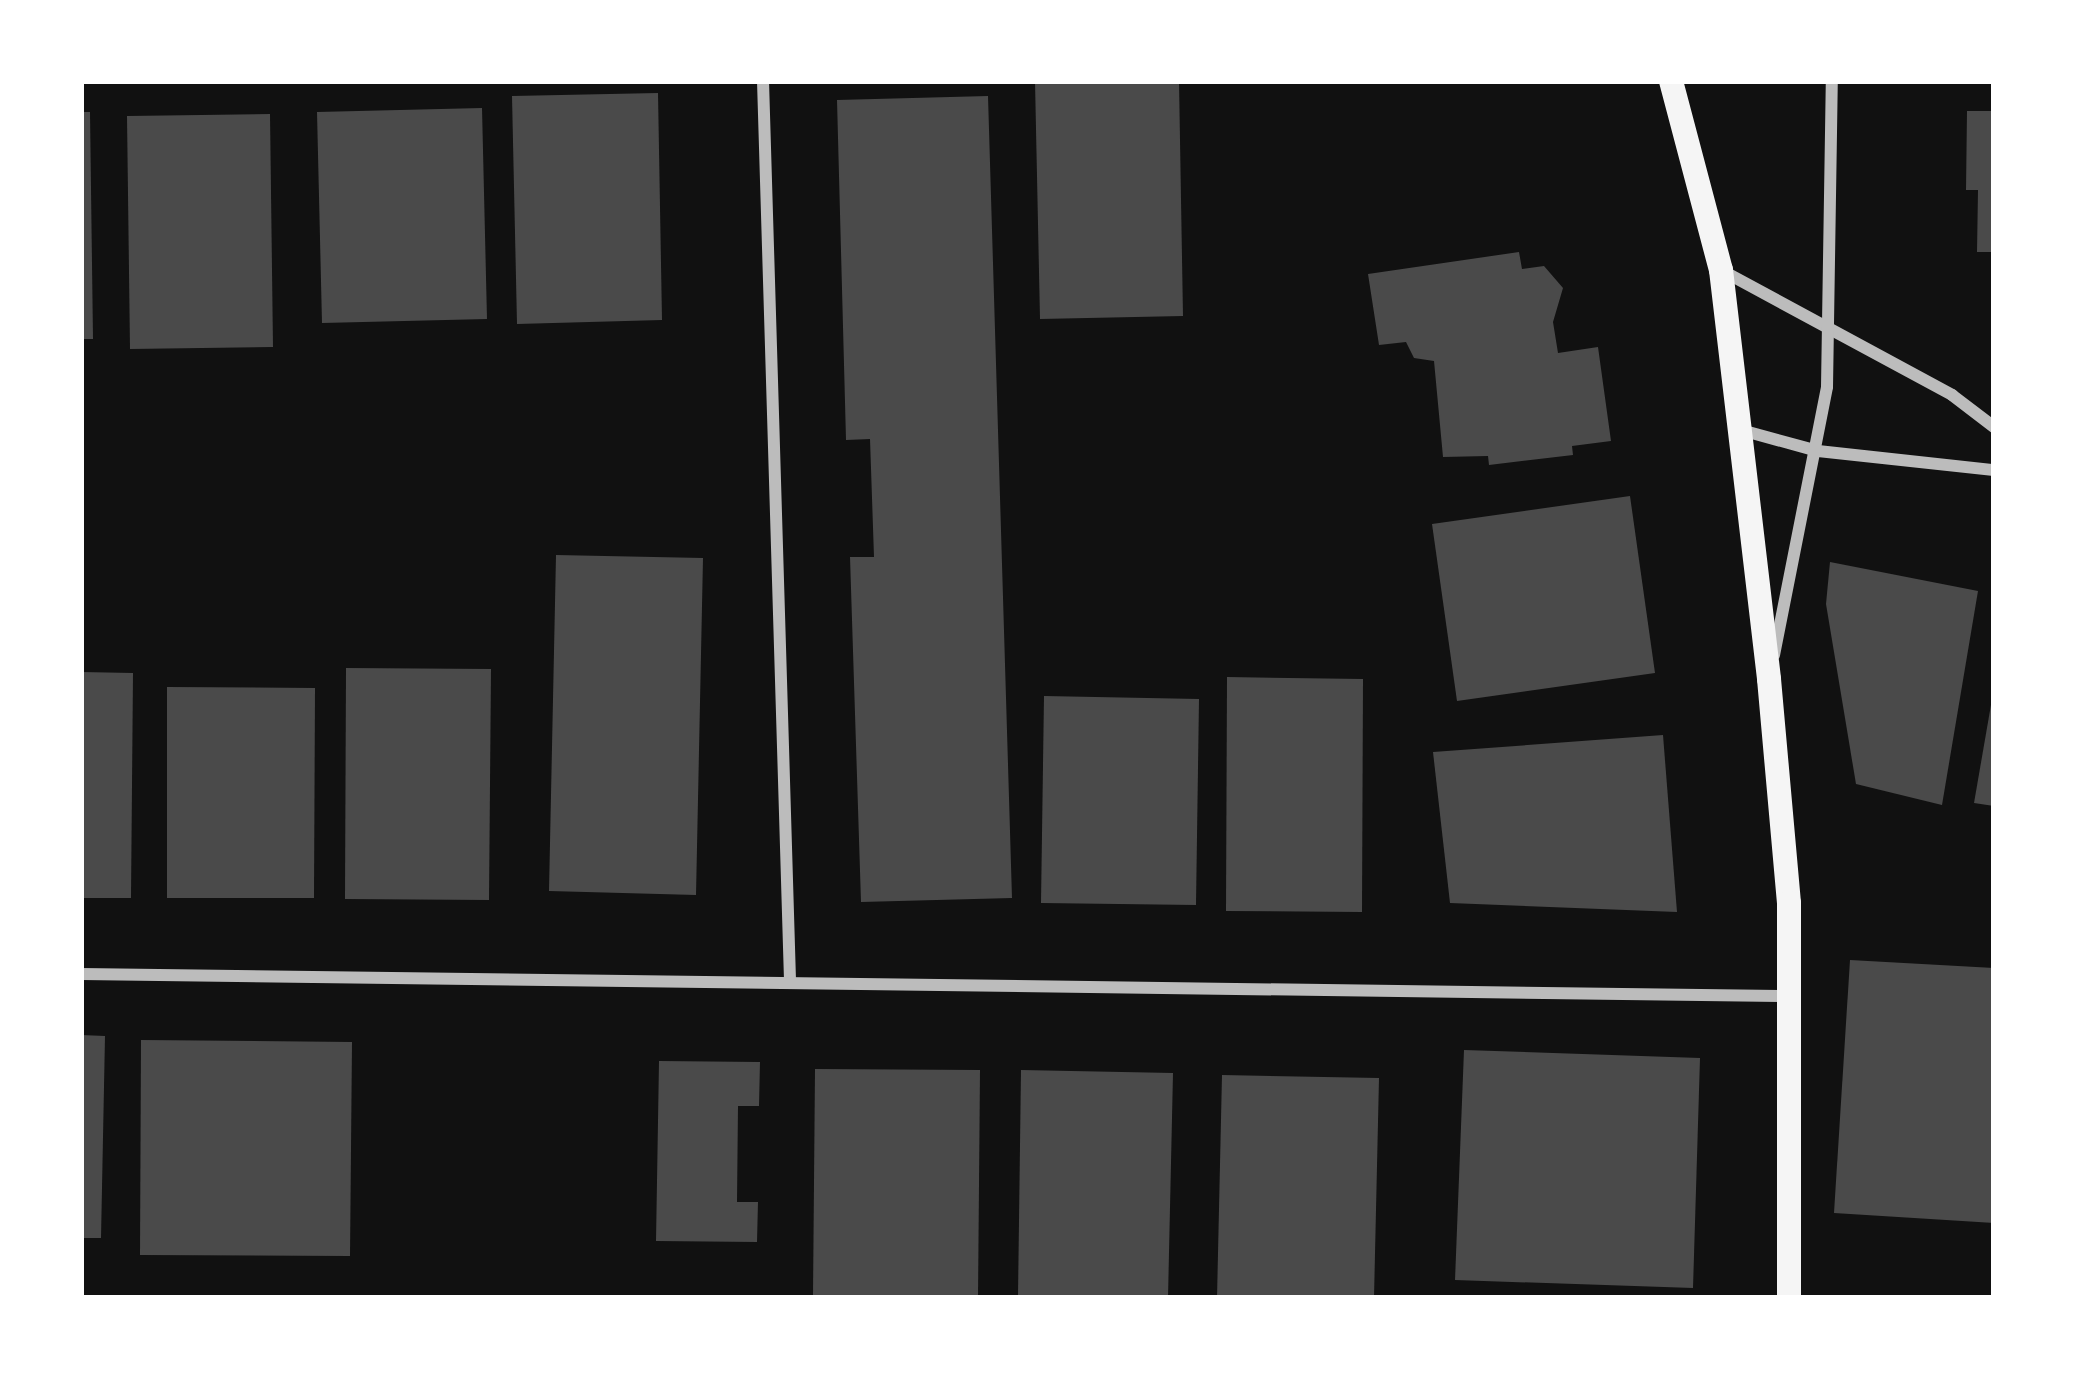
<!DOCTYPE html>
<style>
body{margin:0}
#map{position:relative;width:2075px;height:1379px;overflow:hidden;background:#111;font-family:Ubuntu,sans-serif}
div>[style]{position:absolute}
.building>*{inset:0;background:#4a4a4a}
.minor>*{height:12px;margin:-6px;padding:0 6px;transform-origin:6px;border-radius:6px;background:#bcbcbc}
.secondary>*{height:24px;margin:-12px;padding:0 12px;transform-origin:12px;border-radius:12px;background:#f5f5f5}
span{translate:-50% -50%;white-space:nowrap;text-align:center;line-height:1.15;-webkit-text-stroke:9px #fff;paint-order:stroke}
.frame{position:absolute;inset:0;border:84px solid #fff;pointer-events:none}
</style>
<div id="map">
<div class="building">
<i style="clip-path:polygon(1035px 81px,1179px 81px,1183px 316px,1040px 319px)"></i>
<i style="clip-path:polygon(658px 93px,662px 320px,517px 324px,512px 96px)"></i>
<i style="clip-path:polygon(988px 96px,1012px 898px,861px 902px,850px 557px,874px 557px,870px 439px,846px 440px,837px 100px)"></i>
<i style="clip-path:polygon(482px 108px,487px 319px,322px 323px,317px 112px)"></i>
<i style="clip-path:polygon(1967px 111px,1994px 111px,1994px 252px,1977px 252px,1978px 190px,1966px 190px)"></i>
<i style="clip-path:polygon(81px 112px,90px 112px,93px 339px,81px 339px)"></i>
<i style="clip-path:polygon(270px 114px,273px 347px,130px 349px,127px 116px)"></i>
<i style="clip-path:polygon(1519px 252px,1522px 269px,1544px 266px,1563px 288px,1553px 322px,1558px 353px,1598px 347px,1611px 441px,1572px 446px,1573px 455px,1489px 465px,1488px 456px,1443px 457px,1434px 361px,1414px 358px,1406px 342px,1379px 345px,1368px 274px)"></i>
<i style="clip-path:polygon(1630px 496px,1655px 673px,1457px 701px,1432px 524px)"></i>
<i style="clip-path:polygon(556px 555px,703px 558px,696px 895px,549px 891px)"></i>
<i style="clip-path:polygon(1830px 562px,1978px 591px,1942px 805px,1856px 784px,1826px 604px)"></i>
<i style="clip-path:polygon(346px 668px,491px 669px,489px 900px,345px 899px)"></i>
<i style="clip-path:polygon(81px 672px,133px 673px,131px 898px,81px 898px)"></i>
<i style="clip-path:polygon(1227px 677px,1363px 679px,1362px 912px,1226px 911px)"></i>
<i style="clip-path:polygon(167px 687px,315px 688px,314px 898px,167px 898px)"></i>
<i style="clip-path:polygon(1044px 696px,1199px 699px,1196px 905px,1041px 903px)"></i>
<i style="clip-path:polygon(1992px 699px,1994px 700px,1994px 806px,1974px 803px)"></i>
<i style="clip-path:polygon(1663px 735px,1677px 912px,1450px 903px,1433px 752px)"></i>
<i style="clip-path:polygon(1850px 960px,1994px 968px,1994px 1223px,1834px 1213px)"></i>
<i style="clip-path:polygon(81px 1035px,105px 1036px,101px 1238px,81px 1238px)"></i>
<i style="clip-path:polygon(141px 1040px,352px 1042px,350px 1256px,140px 1255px)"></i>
<i style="clip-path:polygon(1464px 1050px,1700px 1058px,1693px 1288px,1455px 1280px)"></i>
<i style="clip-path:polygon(659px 1061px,760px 1062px,759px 1106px,738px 1106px,737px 1202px,758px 1202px,757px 1242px,656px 1241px)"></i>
<i style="clip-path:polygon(815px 1069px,980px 1070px,978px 1297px,813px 1296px)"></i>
<i style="clip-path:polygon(1021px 1070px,1173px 1073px,1168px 1298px,1018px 1296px)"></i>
<i style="clip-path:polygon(1222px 1075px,1379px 1078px,1374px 1298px,1217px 1298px)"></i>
</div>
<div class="minor">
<i style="left:763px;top:81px;width:898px;rotate:88.28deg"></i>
<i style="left:1721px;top:270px;width:263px;rotate:28.4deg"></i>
<i style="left:1952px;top:395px;width:53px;rotate:37.3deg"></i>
<i style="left:1741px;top:430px;width:80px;rotate:15.3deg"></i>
<i style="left:1818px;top:451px;width:177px;rotate:6.2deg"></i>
<i style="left:1774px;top:655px;width:273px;rotate:-78.8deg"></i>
<i style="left:1827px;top:387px;width:306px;rotate:-89.1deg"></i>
<i style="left:81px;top:974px;width:1709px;rotate:0.74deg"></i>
</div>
<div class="secondary">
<i style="left:1671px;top:81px;width:196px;rotate:75.2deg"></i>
<i style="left:1721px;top:270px;width:412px;rotate:83.3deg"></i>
<i style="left:1769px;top:679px;width:225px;rotate:84.9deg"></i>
<i style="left:1789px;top:903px;width:395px;rotate:90deg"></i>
</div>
<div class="frame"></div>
</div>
